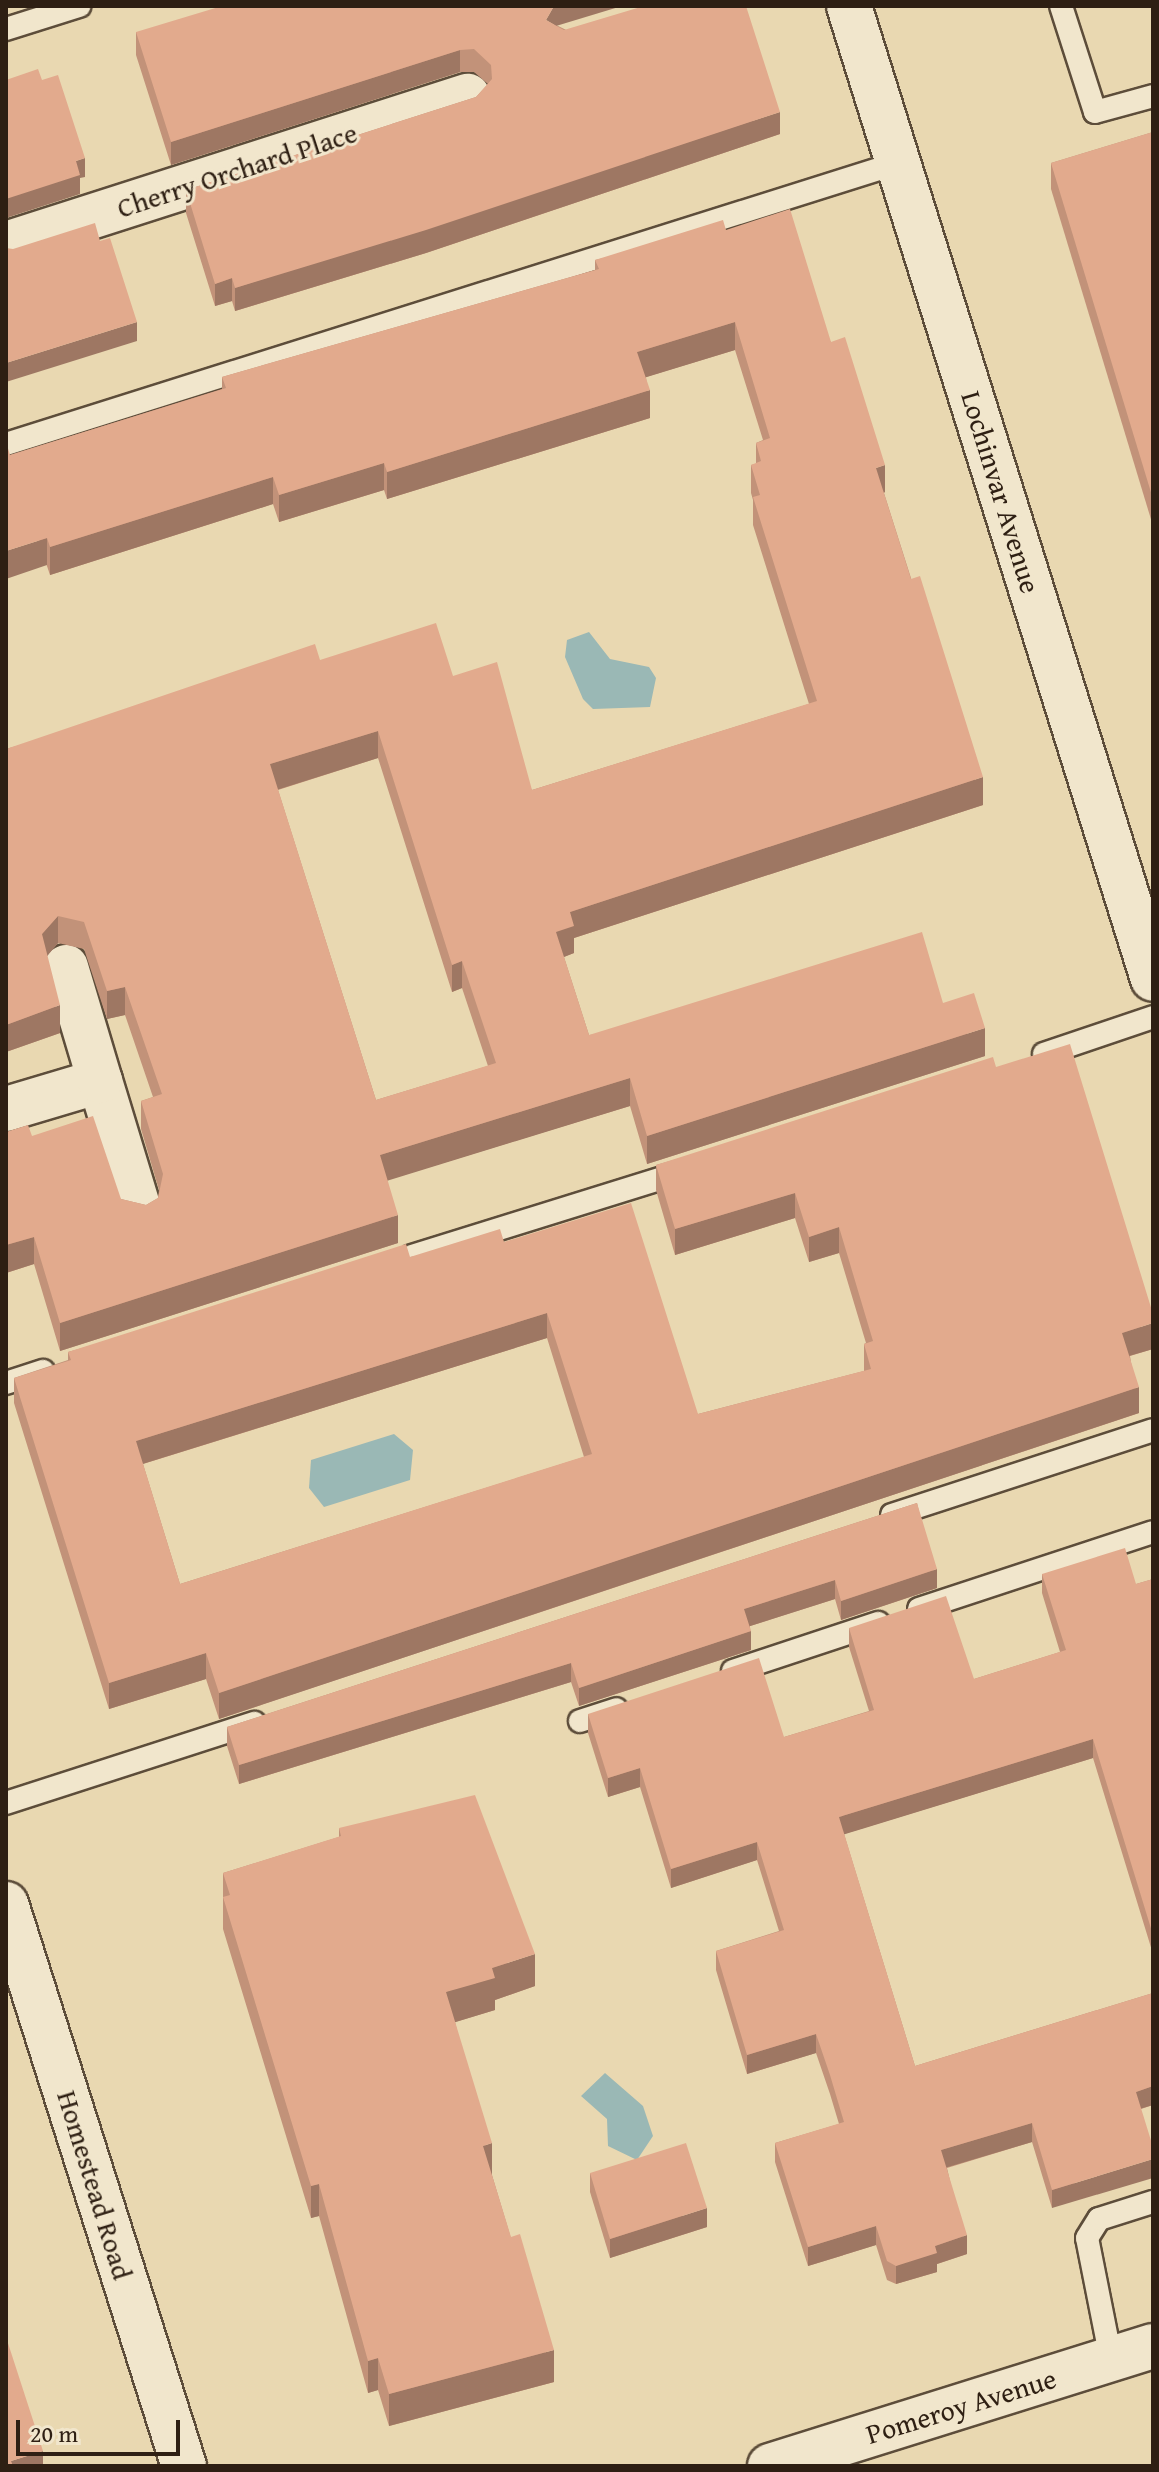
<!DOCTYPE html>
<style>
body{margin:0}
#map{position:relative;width:1159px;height:2472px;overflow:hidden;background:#e9d8b1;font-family:"Gentium Book Plus",serif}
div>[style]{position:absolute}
.water>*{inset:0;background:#9ab8b5}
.roads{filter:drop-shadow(2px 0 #5d4d3a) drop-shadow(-2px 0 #5d4d3a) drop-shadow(0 2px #5d4d3a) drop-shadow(0 -2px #5d4d3a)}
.lane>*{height:22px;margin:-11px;padding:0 11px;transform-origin:11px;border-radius:11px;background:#f1e6cc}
.street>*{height:44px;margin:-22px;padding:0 22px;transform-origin:22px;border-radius:22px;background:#f1e6cc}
.secondary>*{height:44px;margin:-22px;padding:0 22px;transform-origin:22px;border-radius:22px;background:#f1e6cc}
.wall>*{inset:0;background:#c29279}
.shaded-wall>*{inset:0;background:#9e7763}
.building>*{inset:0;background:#e2aa8d}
span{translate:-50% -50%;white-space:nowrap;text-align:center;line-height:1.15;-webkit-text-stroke:6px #f1e6cc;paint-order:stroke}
.street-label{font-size:28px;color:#2e1f13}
.frame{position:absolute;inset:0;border:8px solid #2e1f13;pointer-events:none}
.scale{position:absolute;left:16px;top:2420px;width:164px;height:36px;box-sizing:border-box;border:4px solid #2e1f13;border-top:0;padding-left:10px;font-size:24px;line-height:28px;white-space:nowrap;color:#2e1f13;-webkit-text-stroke:6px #f1e6cc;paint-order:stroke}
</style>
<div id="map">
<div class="water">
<i style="clip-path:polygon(589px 632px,610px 659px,649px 667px,656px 678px,650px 707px,593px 709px,583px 699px,565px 657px,567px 640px)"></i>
<i style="clip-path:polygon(394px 1434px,413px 1450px,410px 1480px,324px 1507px,309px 1488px,311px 1460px)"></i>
<i style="clip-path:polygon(605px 2073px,643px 2106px,653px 2136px,637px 2160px,608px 2146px,607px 2119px,581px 2096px)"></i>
</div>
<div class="roads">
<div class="lane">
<i style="left:1061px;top:6px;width:111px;rotate:72.2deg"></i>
<i style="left:1095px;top:112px;width:60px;rotate:-15.4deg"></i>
<i style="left:6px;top:29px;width:77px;rotate:-17.5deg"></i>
<i style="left:6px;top:444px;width:935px;rotate:-17.49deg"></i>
<i style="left:1044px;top:1054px;width:115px;rotate:-18.7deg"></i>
<i style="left:412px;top:1256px;width:286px;rotate:-17.3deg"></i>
<i style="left:6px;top:1383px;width:39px;rotate:-18deg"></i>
<i style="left:892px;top:1515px;width:274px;rotate:-18deg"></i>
<i style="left:919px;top:1609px;width:246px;rotate:-18.2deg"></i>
<i style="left:733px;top:1671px;width:153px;rotate:-18.3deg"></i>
<i style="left:580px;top:1721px;width:38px;rotate:-18deg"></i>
<i style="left:6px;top:1803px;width:261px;rotate:-17.9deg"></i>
<i style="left:1111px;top:2359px;width:123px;rotate:-101.2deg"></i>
<i style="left:1087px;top:2238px;width:22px;rotate:-58deg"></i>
<i style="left:1099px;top:2219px;width:57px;rotate:-17.5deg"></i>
</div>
<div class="street">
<i style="left:849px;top:6px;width:1019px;rotate:72.65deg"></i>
<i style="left:6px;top:244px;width:485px;rotate:-17.8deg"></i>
<i style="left:100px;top:1081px;width:134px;rotate:73.1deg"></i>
<i style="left:6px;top:1109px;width:98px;rotate:-16.6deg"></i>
<i style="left:100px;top:1081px;width:119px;rotate:-106.6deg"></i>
</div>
<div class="secondary">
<i style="left:6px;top:1904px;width:590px;rotate:72.43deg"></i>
<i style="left:770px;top:2466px;width:401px;rotate:-17.4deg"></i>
</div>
</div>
<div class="wall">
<i style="clip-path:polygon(556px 25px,780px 134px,426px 253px,235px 311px,232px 301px,215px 306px,186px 213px,186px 190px,476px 97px,488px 84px,474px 72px,460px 72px,171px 165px,136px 55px,136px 32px)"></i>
<i style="clip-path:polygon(1153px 132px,1153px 526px,1051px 189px,1051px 163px)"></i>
<i style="clip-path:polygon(evenodd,726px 230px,831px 342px,885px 492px,884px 493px,983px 805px,574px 938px,574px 953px,564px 957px,589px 1035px,943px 1003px,985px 1056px,647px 1164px,630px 1106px,387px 1180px,398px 1243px,60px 1351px,34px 1264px,6px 1273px,6px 1132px,32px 1136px,121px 1199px,146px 1205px,158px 1198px,159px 1190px,141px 1129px,141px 1101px,153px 1097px,125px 1015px,107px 1019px,84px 949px,58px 943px,47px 956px,60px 1033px,6px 1052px,6px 749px,320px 660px,453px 676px,532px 790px,809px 704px,753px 525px,753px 500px,751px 493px,751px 465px,756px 464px,756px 443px,763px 440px,735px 350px,646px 377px,650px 418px,387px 499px,384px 490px,279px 522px,273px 504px,50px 575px,10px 455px,222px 389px,222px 377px,595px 270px,595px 260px,726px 230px,378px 758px,452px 992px,462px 988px,488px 1066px,376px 1100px,278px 790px,378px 758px)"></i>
<i style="clip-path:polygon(evenodd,996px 1067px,1153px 1349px,1130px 1356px,1139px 1413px,219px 1719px,206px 1679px,109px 1709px,14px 1403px,14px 1378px,68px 1360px,68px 1352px,410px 1257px,504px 1242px,698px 1414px,864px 1371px,864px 1344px,866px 1343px,839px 1253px,809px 1262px,795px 1218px,675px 1255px,656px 1190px,656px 1165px,996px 1067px,547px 1338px,584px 1457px,180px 1584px,143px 1464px,547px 1338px)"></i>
<i style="clip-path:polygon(917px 1503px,937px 1588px,841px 1620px,835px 1599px,750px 1626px,751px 1650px,579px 1706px,571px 1682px,239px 1784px,227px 1746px,227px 1727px)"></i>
<i style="clip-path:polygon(1042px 1574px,1136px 1584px,1153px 1579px,1153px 1954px,1093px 1758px,844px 1834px,915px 2066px,1153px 1993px,1153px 2105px,1141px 2109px,1052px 2208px,1032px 2142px,947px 2168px,967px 2254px,937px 2264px,937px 2272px,896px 2284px,887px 2280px,876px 2245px,808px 2266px,775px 2162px,775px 2143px,839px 2124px,830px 2094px,816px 2053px,747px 2074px,716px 1970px,716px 1951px,779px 1931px,757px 1860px,671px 1888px,640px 1787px,608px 1797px,588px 1733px,588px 1714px,784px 1737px,869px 1711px,849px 1647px,849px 1628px,974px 1679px,1060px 1652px,1042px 1593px)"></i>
<i style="clip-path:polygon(339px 1828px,535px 1986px,495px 2000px,495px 2010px,455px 2022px,492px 2175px,554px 2382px,389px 2426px,378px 2390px,368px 2393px,319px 2216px,311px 2218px,223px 1929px,223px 1873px,339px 1837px)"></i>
<i style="clip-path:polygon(590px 2173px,707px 2227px,610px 2258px,590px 2192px)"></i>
</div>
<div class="shaded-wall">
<i style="clip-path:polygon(554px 6px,622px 6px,556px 26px,546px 20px)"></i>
<i style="clip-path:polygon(460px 50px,460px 72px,171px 165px,171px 142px)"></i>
<i style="clip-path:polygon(780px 112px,780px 134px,426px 253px,235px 311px,235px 288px)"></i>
<i style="clip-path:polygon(85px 158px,85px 177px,80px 178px,80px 194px,6px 218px,6px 199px,76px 161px)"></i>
<i style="clip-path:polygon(232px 278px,232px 301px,215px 306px,215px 284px)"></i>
<i style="clip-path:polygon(137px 322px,137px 341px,6px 382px,6px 363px)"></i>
<i style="clip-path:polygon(735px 322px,735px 350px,637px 380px,637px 352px)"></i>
<i style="clip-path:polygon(650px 390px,650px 418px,387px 499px,387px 472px)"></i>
<i style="clip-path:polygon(384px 463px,384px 490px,279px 522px,279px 495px)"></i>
<i style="clip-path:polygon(885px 465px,885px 492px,876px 495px,876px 468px)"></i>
<i style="clip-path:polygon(273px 477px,273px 504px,50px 575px,50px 547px)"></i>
<i style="clip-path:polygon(47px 538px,47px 565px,6px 579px,6px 551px)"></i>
<i style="clip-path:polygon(378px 731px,378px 758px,270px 792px,270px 764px)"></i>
<i style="clip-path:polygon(983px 777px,983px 805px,574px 938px,574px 953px,556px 960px,556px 932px,570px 912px)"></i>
<i style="clip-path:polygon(58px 916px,58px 943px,42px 962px,42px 934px)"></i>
<i style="clip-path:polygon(462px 961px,462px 988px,452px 992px,452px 965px)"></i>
<i style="clip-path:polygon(125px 987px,125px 1015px,107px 1019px,107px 991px)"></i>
<i style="clip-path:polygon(60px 1005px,60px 1033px,6px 1052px,6px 1025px)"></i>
<i style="clip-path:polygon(985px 1028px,985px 1056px,647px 1164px,647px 1136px)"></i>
<i style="clip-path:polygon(630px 1078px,630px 1106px,380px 1183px,380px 1155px)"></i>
<i style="clip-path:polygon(795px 1193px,795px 1218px,675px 1255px,675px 1229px)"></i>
<i style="clip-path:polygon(398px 1215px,398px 1243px,60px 1351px,60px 1323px)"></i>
<i style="clip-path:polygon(839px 1227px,839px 1253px,809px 1262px,809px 1237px)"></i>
<i style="clip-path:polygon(34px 1237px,34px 1264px,6px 1273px,6px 1245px)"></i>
<i style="clip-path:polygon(547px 1313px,547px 1338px,136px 1466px,136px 1441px)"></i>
<i style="clip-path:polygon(1153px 1323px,1153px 1349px,1122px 1358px,1122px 1333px)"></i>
<i style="clip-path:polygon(1139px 1387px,1139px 1413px,219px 1719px,219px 1693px)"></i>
<i style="clip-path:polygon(937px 1569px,937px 1588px,841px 1620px,841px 1601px)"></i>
<i style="clip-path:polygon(835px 1580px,835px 1599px,744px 1628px,744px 1609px)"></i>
<i style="clip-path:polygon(751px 1631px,751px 1650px,579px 1706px,579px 1688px)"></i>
<i style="clip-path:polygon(206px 1653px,206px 1679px,109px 1709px,109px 1683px)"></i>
<i style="clip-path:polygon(571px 1663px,571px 1682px,239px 1784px,239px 1765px)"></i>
<i style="clip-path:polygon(1093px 1739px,1093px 1758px,839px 1836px,839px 1817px)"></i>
<i style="clip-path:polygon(640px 1768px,640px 1787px,608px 1797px,608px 1778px)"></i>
<i style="clip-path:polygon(757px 1842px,757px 1860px,671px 1888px,671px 1869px)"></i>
<i style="clip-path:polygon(535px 1954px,535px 1986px,495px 2000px,495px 2010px,446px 2025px,446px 1992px,492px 1968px)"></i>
<i style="clip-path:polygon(816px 2034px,816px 2053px,747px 2074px,747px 2055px)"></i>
<i style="clip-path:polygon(1153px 2086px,1153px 2105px,1136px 2110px,1136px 2092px)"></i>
<i style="clip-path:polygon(1032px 2123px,1032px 2142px,941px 2169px,941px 2150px)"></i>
<i style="clip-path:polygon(492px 2143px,492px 2175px,483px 2178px,483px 2146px)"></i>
<i style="clip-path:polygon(1153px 2159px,1153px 2178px,1052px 2208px,1052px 2190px)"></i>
<i style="clip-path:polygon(319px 2184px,319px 2216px,311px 2218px,311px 2186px)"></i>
<i style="clip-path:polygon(707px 2208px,707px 2227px,610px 2258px,610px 2239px)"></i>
<i style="clip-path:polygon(876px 2226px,876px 2245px,808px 2266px,808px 2247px)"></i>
<i style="clip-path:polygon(967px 2235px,967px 2254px,937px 2264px,937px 2272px,896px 2284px,896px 2266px,935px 2246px)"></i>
<i style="clip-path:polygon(554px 2350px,554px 2382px,389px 2426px,389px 2394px)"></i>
<i style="clip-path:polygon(378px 2358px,378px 2390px,368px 2393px,368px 2361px)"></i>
<i style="clip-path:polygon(43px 2451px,43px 2466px,11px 2466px,11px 2461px)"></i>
</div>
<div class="building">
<i style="clip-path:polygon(222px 6px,554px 6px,546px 20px,564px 30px,644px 6px,746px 6px,780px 112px,426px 230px,235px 288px,232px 278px,215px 284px,186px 190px,476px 97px,492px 79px,491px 65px,474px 49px,460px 50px,171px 142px,136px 32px)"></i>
<i style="clip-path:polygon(38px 69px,42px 80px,58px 75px,85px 158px,76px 161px,80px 175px,6px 199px,6px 80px)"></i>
<i style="clip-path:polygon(1153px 132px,1153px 499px,1051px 163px)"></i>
<i style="clip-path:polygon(evenodd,790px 209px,831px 342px,845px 337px,885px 465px,876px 468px,911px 579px,920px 576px,983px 777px,570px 912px,574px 926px,556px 932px,589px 1035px,922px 932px,943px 1003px,974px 993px,985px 1028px,647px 1136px,630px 1078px,380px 1155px,398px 1215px,60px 1323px,34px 1237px,6px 1245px,6px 1132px,28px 1125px,32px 1136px,93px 1116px,121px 1199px,146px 1205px,158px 1198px,163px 1174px,141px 1101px,162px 1094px,125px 987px,107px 991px,84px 922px,58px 916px,42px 934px,60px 1005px,6px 1025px,6px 749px,315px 644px,320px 660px,436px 623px,453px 676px,497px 662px,532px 790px,817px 701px,753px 497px,760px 495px,751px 465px,761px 461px,756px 443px,770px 438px,735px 322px,637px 352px,650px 390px,387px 472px,384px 463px,279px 495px,273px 477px,50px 547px,47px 538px,6px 551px,6px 445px,7px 445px,10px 455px,226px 388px,222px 377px,599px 269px,595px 260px,723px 220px,726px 230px,790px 209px,378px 731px,452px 965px,462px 961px,496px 1063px,376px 1100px,270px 764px,378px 731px)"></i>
<i style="clip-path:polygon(95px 223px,100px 241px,110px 238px,137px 322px,6px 363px,6px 248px,13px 249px)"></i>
<i style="clip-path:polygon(evenodd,1070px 1044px,1153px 1314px,1153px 1323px,1122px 1333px,1139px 1387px,219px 1693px,206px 1653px,109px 1683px,14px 1378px,71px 1360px,68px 1352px,406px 1244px,410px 1257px,500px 1229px,504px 1242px,631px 1203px,698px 1414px,871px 1369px,864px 1344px,873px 1341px,839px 1227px,809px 1237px,795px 1193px,675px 1229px,656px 1165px,993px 1057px,996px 1067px,1070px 1044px,547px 1313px,592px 1454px,180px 1584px,136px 1441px,547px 1313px)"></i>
<i style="clip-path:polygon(917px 1503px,937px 1569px,841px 1601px,835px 1580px,744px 1609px,751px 1631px,579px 1688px,571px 1663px,239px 1765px,227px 1727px)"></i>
<i style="clip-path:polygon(1125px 1548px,1136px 1584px,1153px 1579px,1153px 1935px,1093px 1739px,839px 1817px,915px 2066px,1153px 1993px,1153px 2086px,1136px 2092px,1153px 2147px,1153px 2159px,1052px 2190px,1032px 2123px,941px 2150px,967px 2235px,935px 2246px,937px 2253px,896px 2266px,887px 2261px,876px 2226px,808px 2247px,775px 2143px,844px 2122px,830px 2075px,816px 2034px,747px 2055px,716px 1951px,784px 1930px,757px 1842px,671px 1869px,640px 1768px,608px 1778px,588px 1714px,759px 1658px,784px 1737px,874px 1710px,849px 1628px,946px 1596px,974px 1679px,1066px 1650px,1042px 1574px)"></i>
<i style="clip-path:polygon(475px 1795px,535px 1954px,492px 1968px,495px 1978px,446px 1992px,492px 2143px,483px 2146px,511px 2237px,520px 2234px,554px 2350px,389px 2394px,378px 2358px,368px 2361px,319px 2184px,311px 2186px,223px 1897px,230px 1895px,223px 1873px,341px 1836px,339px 1828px)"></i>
<i style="clip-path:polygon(686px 2143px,707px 2208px,610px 2239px,590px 2173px)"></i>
<i style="clip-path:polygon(6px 2337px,43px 2451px,11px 2461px,13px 2466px,6px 2466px)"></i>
</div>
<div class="street-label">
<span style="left:237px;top:170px;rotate:-18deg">Cherry Orchard Place</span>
<span style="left:1001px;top:492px;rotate:73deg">Lochinvar Avenue</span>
<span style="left:95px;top:2185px;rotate:73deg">Homestead Road</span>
<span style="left:961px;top:2406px;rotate:-17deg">Pomeroy Avenue</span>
</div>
<div class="frame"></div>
<div class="scale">20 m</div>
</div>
